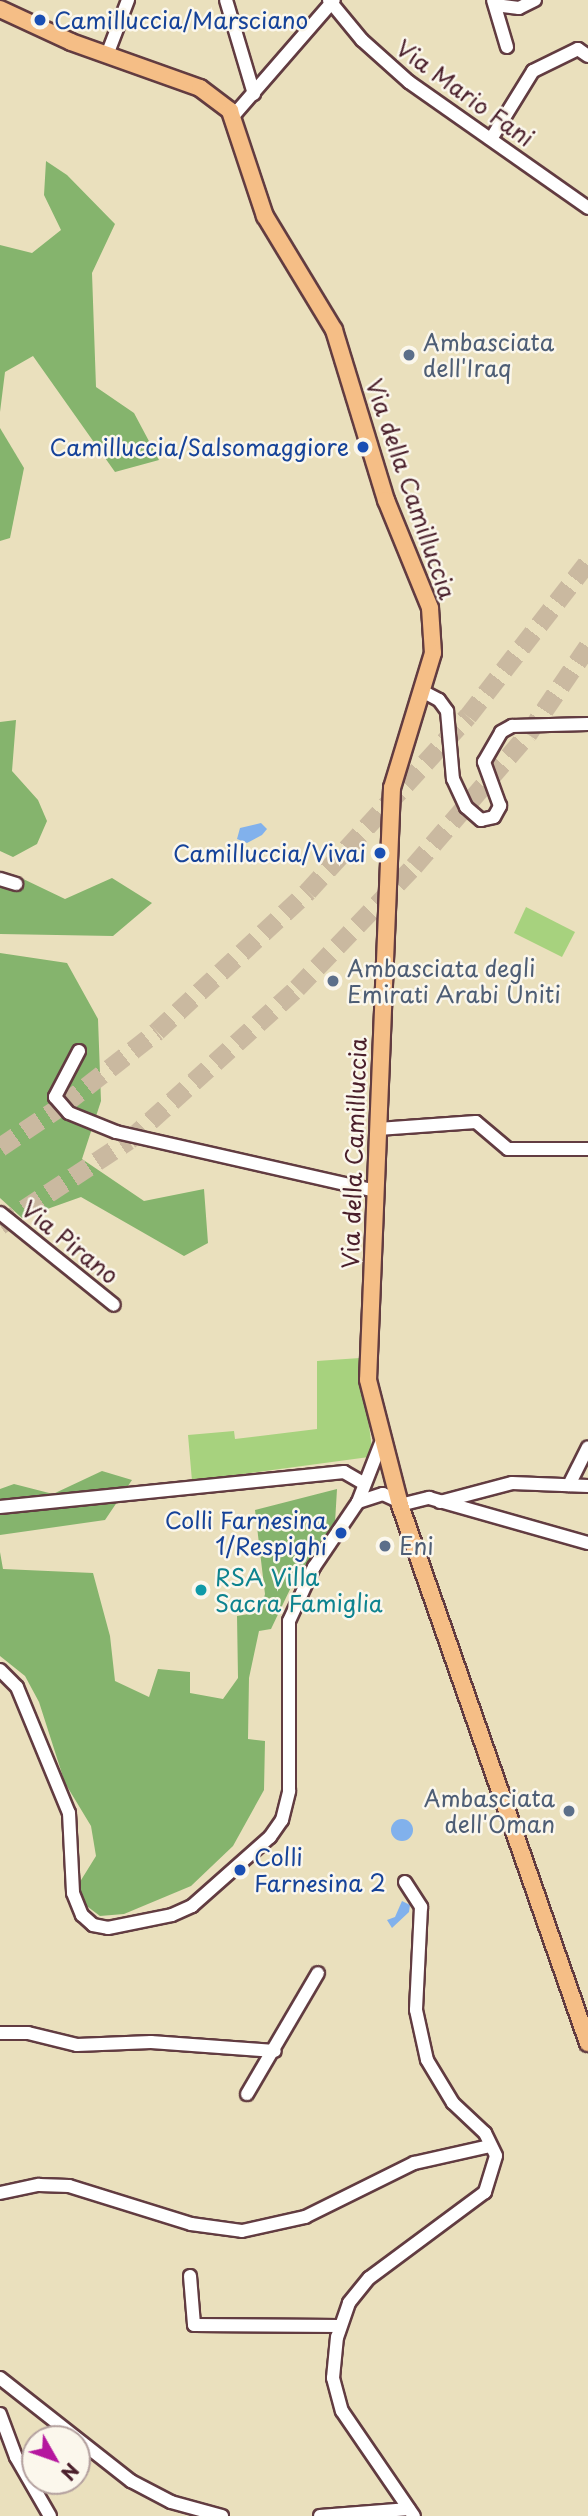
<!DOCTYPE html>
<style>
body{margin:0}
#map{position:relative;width:588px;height:2516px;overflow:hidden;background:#eae0bd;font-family:"Playpen Sans",sans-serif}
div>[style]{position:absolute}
.green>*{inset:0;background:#a7d27e}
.forest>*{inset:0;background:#85b46d}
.water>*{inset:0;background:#81b1ec}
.round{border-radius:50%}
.highway-tunnel>*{height:19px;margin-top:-9.5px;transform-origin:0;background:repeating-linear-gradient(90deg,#cab9a0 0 19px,transparent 0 29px)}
.roads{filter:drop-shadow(2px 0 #623c41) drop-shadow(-2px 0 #623c41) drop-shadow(0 2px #623c41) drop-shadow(0 -2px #623c41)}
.minor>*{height:12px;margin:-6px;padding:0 6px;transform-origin:6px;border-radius:6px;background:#fff}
.major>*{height:16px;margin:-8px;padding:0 8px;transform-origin:8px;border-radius:8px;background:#f5be86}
.dots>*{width:19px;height:19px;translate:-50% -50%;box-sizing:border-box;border:4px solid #fbf7ec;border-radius:50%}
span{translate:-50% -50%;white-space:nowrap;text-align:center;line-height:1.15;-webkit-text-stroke:5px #fbf7ec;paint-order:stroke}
.transit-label{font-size:23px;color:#164399}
.left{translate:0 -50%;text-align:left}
.right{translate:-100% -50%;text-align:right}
.street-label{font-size:23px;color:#4a1f2b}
.service-label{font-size:23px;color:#4e5e75}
.culture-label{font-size:23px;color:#0d838f}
.north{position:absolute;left:21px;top:2425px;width:70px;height:70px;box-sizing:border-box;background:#fbf7ec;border:2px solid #b4a19f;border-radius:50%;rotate:130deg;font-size:19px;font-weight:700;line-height:28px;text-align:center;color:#4a1f2b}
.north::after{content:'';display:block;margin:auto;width:24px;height:32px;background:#b5179e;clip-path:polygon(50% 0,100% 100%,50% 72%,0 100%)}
</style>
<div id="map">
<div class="green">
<i style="clip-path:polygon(526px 907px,575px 932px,562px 957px,514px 933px)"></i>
<i style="clip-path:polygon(360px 1358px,372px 1448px,369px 1457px,192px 1481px,188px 1435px,234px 1431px,235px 1439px,317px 1429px,317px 1361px)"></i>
</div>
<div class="forest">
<i style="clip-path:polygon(46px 161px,67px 175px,115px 224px,92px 273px,96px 387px,134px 413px,159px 460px,115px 472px,33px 356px,5px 372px,0 412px,0 245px,32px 253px,61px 230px,44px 195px)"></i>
<i style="clip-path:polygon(0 428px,24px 468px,10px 538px,0 541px)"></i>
<i style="clip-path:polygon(16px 720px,12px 771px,38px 800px,47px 821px,37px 844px,13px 857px,0 851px,0 722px)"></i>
<i style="clip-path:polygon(17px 876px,65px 899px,112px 878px,152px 903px,113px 936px,0 934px,0 881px)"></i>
<i style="clip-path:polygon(0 953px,67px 963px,98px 1019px,101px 1101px,82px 1159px,144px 1201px,204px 1189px,208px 1243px,184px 1256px,81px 1197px,22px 1218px,0 1198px)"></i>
<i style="clip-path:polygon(102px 1471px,132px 1480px,105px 1520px,0 1535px,0 1489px,14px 1484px,53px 1494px)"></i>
<i style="clip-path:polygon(337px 1489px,335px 1523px,294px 1581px,271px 1629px,259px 1631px,249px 1678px,248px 1739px,265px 1741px,264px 1790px,233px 1846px,191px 1886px,124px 1914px,100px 1916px,84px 1904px,78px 1885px,96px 1856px,91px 1826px,65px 1783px,39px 1702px,25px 1676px,0 1656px,0 1552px,3px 1569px,93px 1573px,110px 1636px,115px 1681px,149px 1697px,158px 1669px,190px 1672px,190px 1693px,223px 1699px,238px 1678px,237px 1616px,260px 1612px,265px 1594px,255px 1510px)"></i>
</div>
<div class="water">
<i style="clip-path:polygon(261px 823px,267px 829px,262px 835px,247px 843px,237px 839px,240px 828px)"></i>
<i class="round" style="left:391px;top:1819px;width:22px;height:22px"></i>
<i style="clip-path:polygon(402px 1901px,410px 1905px,409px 1912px,392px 1928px,387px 1920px,395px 1917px)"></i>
</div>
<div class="highway-tunnel">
<i style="left:0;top:1147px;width:77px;rotate:-33.9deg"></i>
<i style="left:64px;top:1104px;width:118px;rotate:-38.1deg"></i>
<i style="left:157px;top:1031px;width:206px;rotate:-42.8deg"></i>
<i style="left:308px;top:891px;width:237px;rotate:-47.6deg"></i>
<i style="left:468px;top:716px;width:195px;rotate:-52.1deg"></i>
<i style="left:0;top:1225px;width:154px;rotate:-33.4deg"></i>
<i style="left:129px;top:1140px;width:227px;rotate:-42.1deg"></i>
<i style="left:297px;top:988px;width:169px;rotate:-46.2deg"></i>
<i style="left:414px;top:866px;width:174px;rotate:-49.2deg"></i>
<i style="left:528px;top:734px;width:107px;rotate:-55.7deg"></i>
</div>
<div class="roads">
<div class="minor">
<i style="left:226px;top:0;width:98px;rotate:73.4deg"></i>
<i style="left:329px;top:0;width:52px;rotate:50.5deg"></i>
<i style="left:362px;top:40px;width:63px;rotate:41.8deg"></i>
<i style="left:409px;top:82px;width:219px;rotate:35.1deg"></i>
<i style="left:493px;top:0;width:49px;rotate:73.4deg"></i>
<i style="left:495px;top:5px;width:24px;rotate:7deg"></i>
<i style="left:519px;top:8px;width:18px;rotate:-27deg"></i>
<i style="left:107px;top:55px;width:59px;rotate:-69.1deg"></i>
<i style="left:234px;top:115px;width:152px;rotate:-49deg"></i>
<i style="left:491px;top:139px;width:80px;rotate:-58.3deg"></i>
<i style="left:533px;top:71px;width:50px;rotate:-26.1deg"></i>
<i style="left:578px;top:49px;width:12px;rotate:35deg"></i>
<i style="left:422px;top:691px;width:19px;rotate:28deg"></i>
<i style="left:439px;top:700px;width:14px;rotate:54deg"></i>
<i style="left:447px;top:711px;width:68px;rotate:85deg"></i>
<i style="left:453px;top:779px;width:31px;rotate:65deg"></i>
<i style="left:466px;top:807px;width:20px;rotate:41deg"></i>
<i style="left:481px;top:820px;width:13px;rotate:-13deg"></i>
<i style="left:494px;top:817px;width:13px;rotate:-61deg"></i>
<i style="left:500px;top:806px;width:47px;rotate:-110deg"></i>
<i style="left:484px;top:762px;width:34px;rotate:-60deg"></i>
<i style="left:501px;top:732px;width:13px;rotate:-29deg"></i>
<i style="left:512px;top:726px;width:76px;rotate:-1.5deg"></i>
<i style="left:0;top:879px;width:17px;rotate:17deg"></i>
<i style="left:79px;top:1051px;width:52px;rotate:117.6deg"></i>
<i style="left:55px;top:1097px;width:21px;rotate:49deg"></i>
<i style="left:69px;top:1113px;width:51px;rotate:22deg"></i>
<i style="left:116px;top:1132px;width:267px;rotate:12.8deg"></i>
<i style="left:378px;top:1129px;width:98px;rotate:-4.1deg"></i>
<i style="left:476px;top:1122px;width:42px;rotate:40.2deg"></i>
<i style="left:508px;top:1149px;width:80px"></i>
<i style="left:0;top:1213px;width:146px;rotate:38.9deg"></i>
<i style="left:569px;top:1485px;width:42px;rotate:-63.4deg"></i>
<i style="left:358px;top:1502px;width:26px;rotate:-18deg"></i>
<i style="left:383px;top:1494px;width:17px;rotate:25deg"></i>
<i style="left:440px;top:1502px;width:74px;rotate:-14.8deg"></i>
<i style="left:512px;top:1483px;width:76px;rotate:2.3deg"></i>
<i style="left:400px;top:1505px;width:30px;rotate:-14deg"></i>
<i style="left:429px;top:1498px;width:165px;rotate:15.8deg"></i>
<i style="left:0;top:1507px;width:346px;rotate:-5.8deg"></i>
<i style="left:344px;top:1472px;width:22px;rotate:30deg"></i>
<i style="left:0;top:1670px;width:24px;rotate:45deg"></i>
<i style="left:17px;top:1687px;width:136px;rotate:67.6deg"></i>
<i style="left:69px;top:1813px;width:80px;rotate:87.1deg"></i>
<i style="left:73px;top:1893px;width:24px;rotate:68deg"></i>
<i style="left:82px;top:1915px;width:15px;rotate:42deg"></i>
<i style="left:93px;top:1925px;width:15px;rotate:11deg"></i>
<i style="left:108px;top:1928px;width:65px;rotate:-11.5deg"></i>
<i style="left:172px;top:1915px;width:22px;rotate:-24deg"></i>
<i style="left:192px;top:1906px;width:104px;rotate:-41.5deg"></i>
<i style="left:270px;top:1837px;width:21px;rotate:-55deg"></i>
<i style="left:282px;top:1820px;width:30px;rotate:-76deg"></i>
<i style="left:289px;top:1791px;width:170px;rotate:-90deg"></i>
<i style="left:289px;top:1621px;width:60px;rotate:-65.2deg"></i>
<i style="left:314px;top:1567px;width:78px;rotate:-55.9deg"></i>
<i style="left:358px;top:1502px;width:63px;rotate:-68.7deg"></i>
<i style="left:405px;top:1882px;width:30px;rotate:57deg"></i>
<i style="left:421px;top:1907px;width:103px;rotate:92.8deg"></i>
<i style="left:416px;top:2010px;width:51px;rotate:77.6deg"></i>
<i style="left:427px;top:2060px;width:50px;rotate:58.8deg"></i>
<i style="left:453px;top:2103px;width:44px;rotate:43.2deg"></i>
<i style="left:485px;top:2133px;width:25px;rotate:64deg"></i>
<i style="left:496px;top:2156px;width:38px;rotate:107deg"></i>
<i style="left:485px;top:2192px;width:144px;rotate:143.4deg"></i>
<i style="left:369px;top:2278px;width:32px;rotate:129deg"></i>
<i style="left:349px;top:2303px;width:36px;rotate:109deg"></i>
<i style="left:337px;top:2337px;width:41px;rotate:95.6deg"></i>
<i style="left:333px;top:2378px;width:34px;rotate:75deg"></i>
<i style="left:342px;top:2411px;width:127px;rotate:55.6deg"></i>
<i style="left:0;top:2033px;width:28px"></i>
<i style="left:28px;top:2033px;width:50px;rotate:13.8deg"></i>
<i style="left:77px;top:2045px;width:74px;rotate:-2.3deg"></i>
<i style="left:151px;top:2042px;width:124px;rotate:4.2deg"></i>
<i style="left:247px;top:2094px;width:140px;rotate:-59.6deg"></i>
<i style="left:0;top:2193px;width:40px;rotate:-12deg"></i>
<i style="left:39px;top:2185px;width:30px;rotate:2deg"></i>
<i style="left:69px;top:2186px;width:128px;rotate:17.3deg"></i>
<i style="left:191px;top:2224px;width:51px;rotate:7.8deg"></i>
<i style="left:242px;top:2231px;width:65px;rotate:-12.5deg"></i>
<i style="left:305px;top:2217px;width:122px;rotate:-26.4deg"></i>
<i style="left:414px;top:2163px;width:78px;rotate:-12.6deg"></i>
<i style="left:190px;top:2276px;width:49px;rotate:85.3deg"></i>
<i style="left:194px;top:2325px;width:145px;rotate:0.4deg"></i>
<i style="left:0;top:2378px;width:167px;rotate:38.2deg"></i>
<i style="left:131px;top:2481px;width:45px;rotate:27.7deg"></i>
<i style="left:171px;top:2502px;width:53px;rotate:15.4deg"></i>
<i style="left:0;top:2414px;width:46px;rotate:69.6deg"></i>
<i style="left:16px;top:2457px;width:68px;rotate:60deg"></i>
<i style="left:320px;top:2516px;width:89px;rotate:-4.5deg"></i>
</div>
<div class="major">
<i style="left:0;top:9px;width:78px;rotate:24.9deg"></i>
<i style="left:71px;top:42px;width:137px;rotate:19.6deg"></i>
<i style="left:200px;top:88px;width:38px;rotate:37deg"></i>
<i style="left:230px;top:111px;width:111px;rotate:71.6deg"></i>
<i style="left:265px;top:216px;width:133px;rotate:58.8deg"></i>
<i style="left:334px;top:330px;width:178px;rotate:73deg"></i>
<i style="left:386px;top:500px;width:117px;rotate:67.8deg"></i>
<i style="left:430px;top:608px;width:45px;rotate:86.2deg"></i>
<i style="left:433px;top:653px;width:141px;rotate:106.9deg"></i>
<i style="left:392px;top:788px;width:592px;rotate:92.32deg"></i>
<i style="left:368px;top:1380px;width:129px;rotate:75.6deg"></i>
<i style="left:400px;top:1505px;width:570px;rotate:70.74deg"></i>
</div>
</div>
<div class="dots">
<i style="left:40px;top:20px;background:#1a4fb4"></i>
<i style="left:409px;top:355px;background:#5c6f8a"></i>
<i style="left:363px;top:447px;background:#1a4fb4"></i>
<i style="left:380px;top:853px;background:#1a4fb4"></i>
<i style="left:333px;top:981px;background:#5c6f8a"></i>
<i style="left:341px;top:1533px;background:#1a4fb4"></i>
<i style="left:385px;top:1546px;background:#5c6f8a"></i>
<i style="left:201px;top:1590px;background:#0f9aa8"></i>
<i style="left:569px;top:1811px;background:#5c6f8a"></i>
<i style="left:240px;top:1870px;background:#1a4fb4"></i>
</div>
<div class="transit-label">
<span class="left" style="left:54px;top:20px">Camilluccia/Marsciano</span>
<span class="right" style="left:349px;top:447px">Camilluccia/Salsomaggiore</span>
<span class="right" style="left:366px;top:853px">Camilluccia/Vivai</span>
<span class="right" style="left:327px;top:1533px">Colli Farnesina<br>1/Respighi</span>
<span class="left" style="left:254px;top:1870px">Colli<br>Farnesina 2</span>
</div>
<div class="street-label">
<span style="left:465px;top:93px;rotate:36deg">Via Mario Fani</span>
<span style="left:411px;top:489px;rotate:71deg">Via della Camilluccia</span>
<span style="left:354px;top:1153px;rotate:-88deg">Via della Camilluccia</span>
<span style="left:70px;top:1242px;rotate:39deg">Via Pirano</span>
</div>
<div class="service-label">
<span class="left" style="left:423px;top:355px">Ambasciata<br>dell'Iraq</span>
<span class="left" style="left:347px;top:981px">Ambasciata degli<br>Emirati Arabi Uniti</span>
<span class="left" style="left:399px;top:1546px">Eni</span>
<span class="right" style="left:555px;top:1811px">Ambasciata<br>dell'Oman</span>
</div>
<div class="culture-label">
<span class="left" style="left:215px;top:1590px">RSA Villa<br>Sacra Famiglia</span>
</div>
<div class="north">N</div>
</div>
